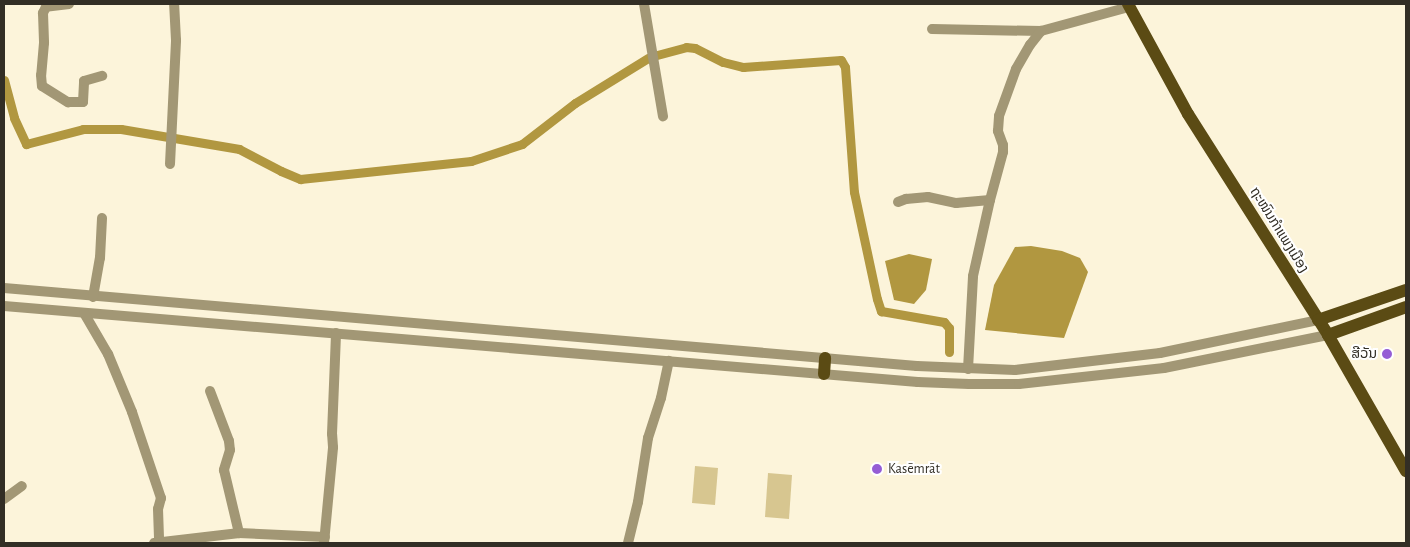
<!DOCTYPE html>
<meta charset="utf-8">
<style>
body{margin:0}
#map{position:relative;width:1410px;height:547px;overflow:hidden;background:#fcf4da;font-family:"Alegreya Sans","Noto Sans Lao",sans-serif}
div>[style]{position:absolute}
.green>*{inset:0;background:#d7c690}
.water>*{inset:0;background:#b19740}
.canal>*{height:9px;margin:-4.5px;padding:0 4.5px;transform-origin:4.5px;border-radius:4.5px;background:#b19740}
.minor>*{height:10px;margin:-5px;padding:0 5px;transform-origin:5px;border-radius:5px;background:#a29775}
.major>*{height:12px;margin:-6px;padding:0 6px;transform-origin:6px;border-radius:6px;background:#5b4b14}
.dots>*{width:14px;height:14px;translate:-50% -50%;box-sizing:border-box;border:2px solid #fff;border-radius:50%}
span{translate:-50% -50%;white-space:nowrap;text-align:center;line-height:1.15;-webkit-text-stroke:4px #fff;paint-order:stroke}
.street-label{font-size:14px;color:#322e25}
.poi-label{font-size:14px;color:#322e25}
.right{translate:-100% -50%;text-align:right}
.left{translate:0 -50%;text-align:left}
.frame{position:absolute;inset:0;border:5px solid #322e25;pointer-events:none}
</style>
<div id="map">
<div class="green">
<i style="clip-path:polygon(695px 466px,718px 468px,715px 505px,692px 503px)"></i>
<i style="clip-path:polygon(768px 473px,792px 475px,789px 519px,765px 517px)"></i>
</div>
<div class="water">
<i style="clip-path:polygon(1031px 246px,1062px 251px,1080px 258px,1088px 272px,1064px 338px,985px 330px,994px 285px,1015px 247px)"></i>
<i style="clip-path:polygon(909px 254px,932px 259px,926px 290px,914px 304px,894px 300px,885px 261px)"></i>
</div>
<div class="canal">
<i style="left:657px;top:55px;width:30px;rotate:-15deg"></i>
<i style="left:686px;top:47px;width:9px;rotate:6deg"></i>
<i style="left:695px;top:48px;width:31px;rotate:27deg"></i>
<i style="left:723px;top:62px;width:21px;rotate:14deg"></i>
<i style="left:743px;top:67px;width:98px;rotate:-4.1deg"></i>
<i style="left:841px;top:60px;width:8px;rotate:60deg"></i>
<i style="left:845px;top:67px;width:125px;rotate:85.9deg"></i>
<i style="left:854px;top:192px;width:109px;rotate:77.9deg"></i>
<i style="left:877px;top:299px;width:13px;rotate:72deg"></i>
<i style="left:881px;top:311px;width:64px;rotate:9.9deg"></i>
<i style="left:944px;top:322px;width:8px;rotate:50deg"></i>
<i style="left:949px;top:328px;width:24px;rotate:90deg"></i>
<i style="left:4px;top:80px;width:39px;rotate:75deg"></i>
<i style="left:14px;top:118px;width:29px;rotate:65deg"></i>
<i style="left:26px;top:144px;width:59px;rotate:-14.7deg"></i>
<i style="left:83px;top:129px;width:38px"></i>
<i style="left:121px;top:129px;width:120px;rotate:9.6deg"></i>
<i style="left:239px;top:149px;width:47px;rotate:27.6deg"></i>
<i style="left:281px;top:171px;width:21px;rotate:23deg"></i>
<i style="left:300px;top:179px;width:172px;rotate:-6deg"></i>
<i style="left:471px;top:161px;width:54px;rotate:-18.4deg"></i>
<i style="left:522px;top:144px;width:67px;rotate:-37.7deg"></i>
<i style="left:575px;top:103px;width:86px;rotate:-31.7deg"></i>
</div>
<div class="minor">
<i style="left:69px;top:4px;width:23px;rotate:173deg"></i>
<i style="left:46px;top:7px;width:7px;rotate:117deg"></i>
<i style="left:43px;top:13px;width:30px;rotate:88deg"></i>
<i style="left:44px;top:43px;width:32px;rotate:95deg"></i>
<i style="left:41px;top:75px;width:11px;rotate:85deg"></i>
<i style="left:42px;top:86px;width:31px;rotate:32deg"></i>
<i style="left:68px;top:102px;width:15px"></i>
<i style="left:83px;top:102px;width:21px;rotate:-87deg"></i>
<i style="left:84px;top:81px;width:19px;rotate:-16deg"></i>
<i style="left:644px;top:4px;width:114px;rotate:80.4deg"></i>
<i style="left:932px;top:29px;width:109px;rotate:1.1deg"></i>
<i style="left:1041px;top:31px;width:91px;rotate:-15.3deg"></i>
<i style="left:170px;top:164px;width:124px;rotate:-87.2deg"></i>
<i style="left:176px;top:40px;width:36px;rotate:-93deg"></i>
<i style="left:898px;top:202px;width:9px;rotate:-21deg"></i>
<i style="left:906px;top:199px;width:22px;rotate:-5deg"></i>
<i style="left:928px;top:197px;width:29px;rotate:12deg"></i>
<i style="left:956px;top:203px;width:34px;rotate:-5deg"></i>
<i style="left:4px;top:288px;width:916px;rotate:4.88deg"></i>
<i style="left:917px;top:366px;width:98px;rotate:2.3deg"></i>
<i style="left:1015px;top:370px;width:146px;rotate:-6.7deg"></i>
<i style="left:1160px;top:353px;width:161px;rotate:-11.8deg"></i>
<i style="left:93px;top:297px;width:40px;rotate:-80deg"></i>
<i style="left:100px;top:258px;width:40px;rotate:-87.1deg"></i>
<i style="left:4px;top:306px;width:917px;rotate:4.75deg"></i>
<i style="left:918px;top:382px;width:51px;rotate:2.2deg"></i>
<i style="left:969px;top:384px;width:50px"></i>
<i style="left:1019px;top:384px;width:146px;rotate:-6.3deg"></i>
<i style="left:1164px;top:368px;width:167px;rotate:-11.4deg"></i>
<i style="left:84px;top:313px;width:48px;rotate:59.7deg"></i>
<i style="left:108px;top:354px;width:63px;rotate:67.5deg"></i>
<i style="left:132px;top:412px;width:91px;rotate:71.4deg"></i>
<i style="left:161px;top:498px;width:11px;rotate:105deg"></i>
<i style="left:158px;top:509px;width:33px;rotate:88deg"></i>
<i style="left:968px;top:369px;width:93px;rotate:-86.9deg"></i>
<i style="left:973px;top:276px;width:78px;rotate:-77.4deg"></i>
<i style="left:990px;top:200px;width:50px;rotate:-74.8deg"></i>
<i style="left:1003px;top:152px;width:7px;rotate:-90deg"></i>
<i style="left:1003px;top:145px;width:15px;rotate:-110deg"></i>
<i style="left:998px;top:131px;width:15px;rotate:-86deg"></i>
<i style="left:999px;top:116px;width:50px;rotate:-70.1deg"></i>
<i style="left:1016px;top:69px;width:28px;rotate:-60deg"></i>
<i style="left:1030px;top:45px;width:18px;rotate:-52deg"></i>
<i style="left:210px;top:391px;width:53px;rotate:69.2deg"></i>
<i style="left:229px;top:441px;width:9px;rotate:84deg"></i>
<i style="left:230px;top:450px;width:21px;rotate:107deg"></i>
<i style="left:224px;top:470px;width:65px;rotate:76.6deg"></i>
<i style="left:4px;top:499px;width:22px;rotate:-36deg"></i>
<i style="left:154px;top:543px;width:86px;rotate:-6.7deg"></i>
<i style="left:239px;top:533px;width:86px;rotate:2.7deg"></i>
<i style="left:324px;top:543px;width:96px;rotate:-84.6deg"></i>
<i style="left:333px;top:447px;width:13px;rotate:-94deg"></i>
<i style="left:332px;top:434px;width:101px;rotate:-87.7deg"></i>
<i style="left:628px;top:543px;width:42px;rotate:-76.3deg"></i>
<i style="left:638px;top:502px;width:65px;rotate:-81.1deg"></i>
<i style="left:648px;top:438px;width:42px;rotate:-72deg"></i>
<i style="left:661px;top:398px;width:38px;rotate:-78deg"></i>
</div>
<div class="major">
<i style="left:1128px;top:4px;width:125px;rotate:61.4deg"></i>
<i style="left:1188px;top:114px;width:262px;rotate:57.6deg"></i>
<i style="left:1328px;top:335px;width:157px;rotate:60.2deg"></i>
<i style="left:1318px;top:320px;width:93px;rotate:-18.8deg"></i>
<i style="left:1328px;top:335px;width:83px;rotate:-19.7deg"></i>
<i style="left:824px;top:374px;width:16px;rotate:-86deg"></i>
</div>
<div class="dots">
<i style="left:1387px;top:354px;background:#955dd5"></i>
<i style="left:877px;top:469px;background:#955dd5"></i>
</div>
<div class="street-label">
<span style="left:1279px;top:230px;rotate:58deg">ຖະໜົນກຳແພງເມືອງ</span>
</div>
<div class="poi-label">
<span class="right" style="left:1377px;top:354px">ສີວັນ</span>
<span class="left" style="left:888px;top:469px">Kasēmrāt</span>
</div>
<div class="frame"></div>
</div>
